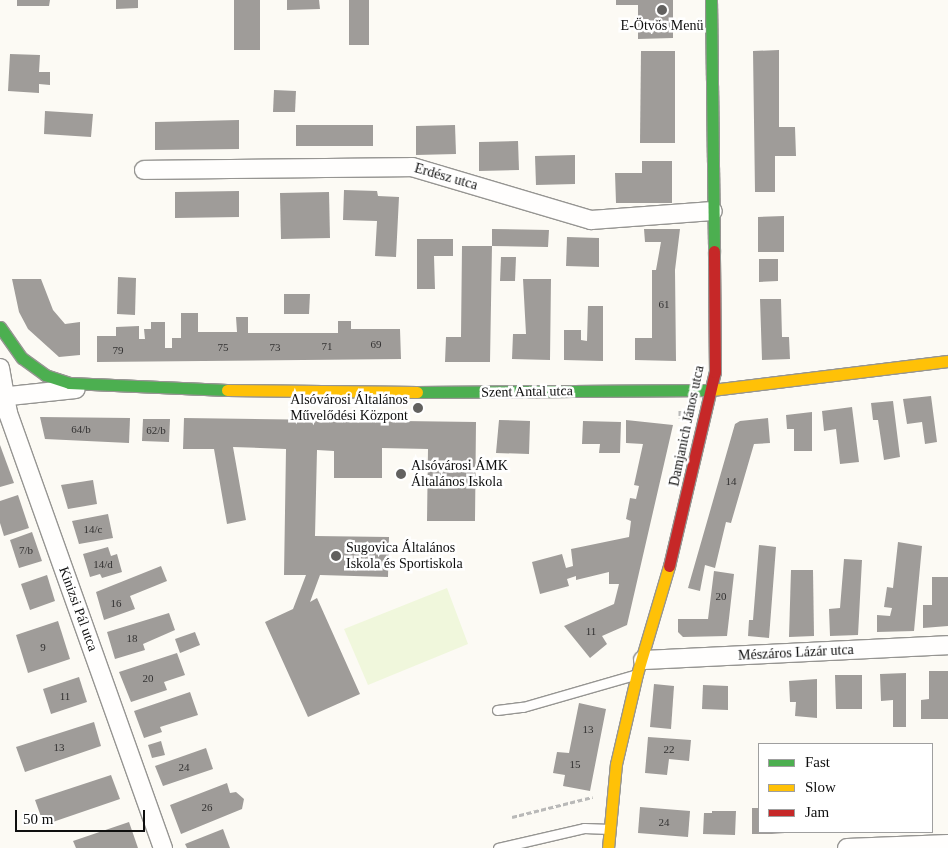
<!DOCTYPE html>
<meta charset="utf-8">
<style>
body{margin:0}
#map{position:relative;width:948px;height:848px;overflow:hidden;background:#fcfaf4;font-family:"Times New Roman",serif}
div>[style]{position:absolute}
.pitch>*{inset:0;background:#f0f7dc}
.building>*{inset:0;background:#9f9c99}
.path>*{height:3px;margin-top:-1.5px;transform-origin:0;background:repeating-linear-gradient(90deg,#b9b9b8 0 5px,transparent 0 7.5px)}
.roads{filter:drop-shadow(1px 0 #969592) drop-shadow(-1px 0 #969592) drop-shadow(0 1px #969592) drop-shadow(0 -1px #969592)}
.lane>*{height:9px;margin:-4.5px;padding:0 4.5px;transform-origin:4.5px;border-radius:4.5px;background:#fffefd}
.street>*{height:18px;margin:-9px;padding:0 9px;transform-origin:9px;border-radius:9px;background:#fffefd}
.fast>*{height:11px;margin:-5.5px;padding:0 5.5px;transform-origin:5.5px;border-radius:5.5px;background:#4caf50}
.slow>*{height:11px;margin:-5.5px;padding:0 5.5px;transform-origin:5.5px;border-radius:5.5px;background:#ffc107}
.jam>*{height:11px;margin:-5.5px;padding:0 5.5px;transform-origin:5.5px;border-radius:5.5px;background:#c62828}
.dots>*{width:14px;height:14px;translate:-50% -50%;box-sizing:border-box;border:2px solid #fff;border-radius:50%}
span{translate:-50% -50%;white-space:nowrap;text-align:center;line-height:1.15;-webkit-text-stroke:5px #fff;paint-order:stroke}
.number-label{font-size:11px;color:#333232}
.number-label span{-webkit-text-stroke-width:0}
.poi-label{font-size:14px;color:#0f0f0f}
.right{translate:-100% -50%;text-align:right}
.left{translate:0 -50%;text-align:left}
.street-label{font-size:14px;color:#0f0f0f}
.legend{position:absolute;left:758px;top:743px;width:175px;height:90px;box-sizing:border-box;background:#fff;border:1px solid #9f9f9f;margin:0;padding:6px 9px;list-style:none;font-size:15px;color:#0f0f0f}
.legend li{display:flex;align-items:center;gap:10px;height:25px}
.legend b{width:25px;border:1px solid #9f9f9f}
.scale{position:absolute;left:15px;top:810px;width:130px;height:22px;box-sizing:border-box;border:2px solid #0f0f0f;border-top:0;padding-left:6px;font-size:15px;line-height:18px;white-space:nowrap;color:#0f0f0f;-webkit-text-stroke:4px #fff;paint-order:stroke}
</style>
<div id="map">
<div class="pitch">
<i style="clip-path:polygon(447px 588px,468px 644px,368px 685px,344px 629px)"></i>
</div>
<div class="building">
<i style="clip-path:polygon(17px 0,50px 0,49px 6px,17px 6px)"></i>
<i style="clip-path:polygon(116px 0,138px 0,138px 8px,116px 9px)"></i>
<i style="clip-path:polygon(234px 0,260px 0,260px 50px,234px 50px)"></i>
<i style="clip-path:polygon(287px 0,319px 0,320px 9px,287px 10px)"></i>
<i style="clip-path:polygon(349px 0,369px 0,369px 45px,349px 45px)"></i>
<i style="clip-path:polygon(616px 0,673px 0,673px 38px,638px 39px,638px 5px,616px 5px)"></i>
<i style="clip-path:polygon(779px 50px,779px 127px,795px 127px,796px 156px,775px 156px,775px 192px,755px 192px,753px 51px)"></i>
<i style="clip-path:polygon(641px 51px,675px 51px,675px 143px,640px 143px)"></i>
<i style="clip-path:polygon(10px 54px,40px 55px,39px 72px,50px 72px,50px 85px,39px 84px,39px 93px,8px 91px)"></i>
<i style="clip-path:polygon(274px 90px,296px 91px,295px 112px,273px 112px)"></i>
<i style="clip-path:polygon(45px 111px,93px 114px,91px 137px,44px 134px)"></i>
<i style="clip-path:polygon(239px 120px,239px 149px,155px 150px,155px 122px)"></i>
<i style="clip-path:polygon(296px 125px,373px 125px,373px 146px,296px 146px)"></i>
<i style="clip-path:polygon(455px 125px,456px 154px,416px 155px,416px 126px)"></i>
<i style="clip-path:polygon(518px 141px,519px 170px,479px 171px,479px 142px)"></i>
<i style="clip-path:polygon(575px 155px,575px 184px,536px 185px,535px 156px)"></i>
<i style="clip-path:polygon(642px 161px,672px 161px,672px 203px,616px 203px,615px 173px,642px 173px)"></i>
<i style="clip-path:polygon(344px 190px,377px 191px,378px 196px,399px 197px,396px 257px,375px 256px,377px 221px,343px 220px)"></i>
<i style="clip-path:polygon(239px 191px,239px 217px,175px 218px,175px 192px)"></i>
<i style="clip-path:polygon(329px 192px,330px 238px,281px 239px,280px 193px)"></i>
<i style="clip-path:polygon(784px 216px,784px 252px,758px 252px,758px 217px)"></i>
<i style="clip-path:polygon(492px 229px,549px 230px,548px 247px,492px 246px,490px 362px,445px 362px,446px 337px,461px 337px,462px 246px,492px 246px)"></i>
<i style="clip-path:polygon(644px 229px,680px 229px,675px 270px,676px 361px,635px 360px,635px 338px,652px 338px,652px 270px,656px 270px,661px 242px,645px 242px)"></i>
<i style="clip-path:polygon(567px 237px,599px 238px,599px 267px,566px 266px)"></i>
<i style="clip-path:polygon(417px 239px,453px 239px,453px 256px,434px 256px,435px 289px,417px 289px)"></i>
<i style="clip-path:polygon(501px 257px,516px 257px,515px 281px,500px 281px)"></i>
<i style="clip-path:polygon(759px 259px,778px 259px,778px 281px,759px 282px)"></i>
<i style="clip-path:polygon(118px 277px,136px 278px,135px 315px,117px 314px)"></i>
<i style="clip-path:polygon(12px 279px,41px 279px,53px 310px,65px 324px,80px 322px,80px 355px,59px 357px,28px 329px,19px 312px)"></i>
<i style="clip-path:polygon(523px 279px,551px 279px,550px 360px,512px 359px,513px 334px,526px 334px)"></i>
<i style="clip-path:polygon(284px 294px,310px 294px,309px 314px,284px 314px)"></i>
<i style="clip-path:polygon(760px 299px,781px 299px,782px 337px,789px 337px,790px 359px,762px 360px)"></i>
<i style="clip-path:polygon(588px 306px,603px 306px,603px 361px,564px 360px,564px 330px,581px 330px,581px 340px,587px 341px)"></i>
<i style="clip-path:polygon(181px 313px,198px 313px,198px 332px,237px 332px,236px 317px,248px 317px,248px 333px,338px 333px,338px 321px,351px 321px,351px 329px,400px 329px,401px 359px,97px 362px,97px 336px,116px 336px,116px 327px,139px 326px,139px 339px,145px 339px,144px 329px,151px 329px,151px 322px,165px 322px,165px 348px,172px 348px,172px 338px,181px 338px)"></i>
<i style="clip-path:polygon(931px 396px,937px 442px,925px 444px,922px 422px,907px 424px,903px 399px)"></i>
<i style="clip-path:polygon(893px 401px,900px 457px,884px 460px,878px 420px,873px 420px,871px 403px)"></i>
<i style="clip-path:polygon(852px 407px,859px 462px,840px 464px,836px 429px,824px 431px,822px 411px)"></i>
<i style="clip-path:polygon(812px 412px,812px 451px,794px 451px,794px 429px,787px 429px,786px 415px)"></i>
<i style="clip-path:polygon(40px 417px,130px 418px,129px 443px,45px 439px)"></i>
<i style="clip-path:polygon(184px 418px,476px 422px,475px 521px,427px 521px,428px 449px,382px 448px,382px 478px,334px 478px,334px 451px,317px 450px,315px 536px,389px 537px,388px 577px,320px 575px,310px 602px,317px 598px,360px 694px,308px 717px,265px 622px,293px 609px,306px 575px,284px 575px,286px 449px,233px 447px,246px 520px,227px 524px,214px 449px,183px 449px)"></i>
<i style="clip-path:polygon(768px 418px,770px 443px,754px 444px,731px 523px,726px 522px,715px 568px,705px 565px,700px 591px,688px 588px,735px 424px,740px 421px)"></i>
<i style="clip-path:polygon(143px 419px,170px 419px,169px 442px,142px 441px)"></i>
<i style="clip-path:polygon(499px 420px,530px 421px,529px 454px,496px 453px)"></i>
<i style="clip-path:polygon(626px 420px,673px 425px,627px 625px,602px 636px,607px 644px,590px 658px,564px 626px,614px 604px,619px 584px,609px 584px,609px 572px,576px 580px,576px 576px,567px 579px,569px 586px,540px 594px,532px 562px,562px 554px,566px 568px,573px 566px,571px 549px,629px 537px,631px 521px,626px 519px,630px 498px,636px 499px,639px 486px,634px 485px,643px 444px,626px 443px)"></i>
<i style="clip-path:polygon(583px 421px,621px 422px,620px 453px,599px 453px,600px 444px,582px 444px)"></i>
<i style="clip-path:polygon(0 445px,14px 483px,0 487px)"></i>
<i style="clip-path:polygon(93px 480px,97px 504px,68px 509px,61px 485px)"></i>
<i style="clip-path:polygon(18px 495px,29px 528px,4px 536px,0 523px,0 501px)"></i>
<i style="clip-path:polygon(108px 514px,113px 538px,79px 544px,72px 521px)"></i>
<i style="clip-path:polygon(32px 532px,42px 561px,19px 568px,10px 540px)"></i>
<i style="clip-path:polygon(898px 542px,922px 546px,914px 631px,877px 632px,877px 615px,890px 616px,892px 608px,884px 607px,887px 587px,893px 588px)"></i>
<i style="clip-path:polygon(759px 545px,776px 547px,769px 638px,748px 636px,749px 620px,753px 620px)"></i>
<i style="clip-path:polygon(108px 547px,111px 556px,117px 554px,122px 572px,102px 578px,100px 574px,90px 577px,83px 554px)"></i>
<i style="clip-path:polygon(844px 559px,862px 560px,858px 635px,830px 636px,829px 609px,840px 608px)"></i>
<i style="clip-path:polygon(161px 566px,167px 581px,130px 596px,135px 609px,104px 620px,96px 592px)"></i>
<i style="clip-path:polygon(791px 570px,813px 570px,814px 636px,789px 637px)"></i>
<i style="clip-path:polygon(714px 571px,734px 574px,727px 636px,683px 637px,678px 632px,678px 619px,708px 619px)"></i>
<i style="clip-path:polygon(47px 575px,55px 601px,30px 610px,21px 584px)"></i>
<i style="clip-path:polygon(932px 577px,948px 577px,948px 626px,923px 628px,923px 605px,932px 605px)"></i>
<i style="clip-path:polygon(169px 613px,175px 630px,143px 644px,145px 650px,115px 659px,107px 632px)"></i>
<i style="clip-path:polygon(58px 621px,70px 659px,28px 673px,16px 635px)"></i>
<i style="clip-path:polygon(195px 632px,200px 645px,180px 653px,175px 639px)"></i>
<i style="clip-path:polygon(177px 653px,185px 675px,164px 682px,167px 690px,131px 702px,119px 672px)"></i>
<i style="clip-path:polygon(929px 671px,948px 671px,948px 719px,921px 719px,921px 700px,929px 699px)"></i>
<i style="clip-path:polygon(906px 673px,906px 727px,893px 727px,893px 700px,881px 701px,880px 674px)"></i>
<i style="clip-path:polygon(835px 675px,862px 675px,862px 709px,836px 709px)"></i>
<i style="clip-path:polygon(79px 677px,87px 702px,51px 714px,43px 689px)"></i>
<i style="clip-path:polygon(817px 679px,817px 718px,795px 716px,796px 702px,790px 702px,789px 681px)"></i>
<i style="clip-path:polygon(654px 684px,674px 686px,671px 729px,650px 727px)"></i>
<i style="clip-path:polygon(703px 685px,728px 686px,728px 710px,702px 709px)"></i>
<i style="clip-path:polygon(190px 692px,198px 715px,160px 727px,162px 732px,144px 738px,134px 711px)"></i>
<i style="clip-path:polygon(579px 703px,606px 709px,590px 791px,563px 786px,565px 775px,553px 773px,557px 752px,569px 753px)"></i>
<i style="clip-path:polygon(94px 722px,101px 746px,25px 772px,16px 747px)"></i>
<i style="clip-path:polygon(648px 737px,691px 740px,689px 761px,669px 759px,667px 775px,645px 773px)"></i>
<i style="clip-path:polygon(161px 741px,165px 755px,152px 758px,148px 745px)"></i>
<i style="clip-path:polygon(206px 748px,213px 769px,163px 786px,155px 766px)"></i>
<i style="clip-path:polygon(111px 775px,120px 799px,44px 825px,35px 800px)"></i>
<i style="clip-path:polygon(227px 783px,230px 793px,236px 792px,244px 799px,242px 809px,181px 834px,170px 805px)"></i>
<i style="clip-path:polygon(640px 807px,690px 811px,688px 837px,638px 833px)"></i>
<i style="clip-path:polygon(752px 808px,759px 808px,759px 832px,785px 834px,752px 834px)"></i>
<i style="clip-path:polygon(712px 811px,736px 811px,735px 835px,703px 834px,704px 813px,712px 813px)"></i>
<i style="clip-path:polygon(129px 822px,138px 848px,76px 848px,73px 841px)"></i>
<i style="clip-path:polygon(223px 829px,230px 848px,187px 848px,185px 844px)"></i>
</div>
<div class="path">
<i style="left:680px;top:410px;width:8px;rotate:90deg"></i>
<i style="left:512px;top:817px;width:83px;rotate:-13.9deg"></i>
</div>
<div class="roads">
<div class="lane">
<i style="left:497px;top:710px;width:26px;rotate:-7deg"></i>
<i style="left:523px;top:707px;width:116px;rotate:-16.1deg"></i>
<i style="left:498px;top:848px;width:88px;rotate:-13.1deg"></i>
<i style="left:584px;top:828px;width:26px;rotate:2deg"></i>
</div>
<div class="street">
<i style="left:144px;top:170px;width:268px;rotate:-0.6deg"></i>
<i style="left:412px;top:167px;width:187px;rotate:16.5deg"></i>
<i style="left:591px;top:220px;width:122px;rotate:-4.2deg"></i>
<i style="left:0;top:368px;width:46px;rotate:79.9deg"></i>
<i style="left:8px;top:413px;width:462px;rotate:70.4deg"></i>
<i style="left:0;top:397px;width:76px;rotate:-6deg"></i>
<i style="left:643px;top:660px;width:305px;rotate:-2.8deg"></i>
<i style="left:847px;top:848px;width:101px;rotate:-2.3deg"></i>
</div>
<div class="fast">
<i style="left:711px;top:0;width:251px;rotate:89.3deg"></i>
<i style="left:0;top:327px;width:38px;rotate:55deg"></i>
<i style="left:22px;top:358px;width:29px;rotate:36deg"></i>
<i style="left:45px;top:375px;width:25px;rotate:18deg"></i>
<i style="left:69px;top:383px;width:158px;rotate:2.5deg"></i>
<i style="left:417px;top:392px;width:294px;rotate:-0.4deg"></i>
</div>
<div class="slow">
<i style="left:227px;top:390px;width:190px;rotate:0.6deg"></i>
<i style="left:711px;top:390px;width:239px;rotate:-7deg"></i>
<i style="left:608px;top:848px;width:84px;rotate:-84.6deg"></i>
<i style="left:616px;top:764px;width:92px;rotate:-76.9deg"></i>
<i style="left:637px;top:674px;width:113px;rotate:-73.5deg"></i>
</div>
<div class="jam">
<i style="left:669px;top:566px;width:199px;rotate:-76.7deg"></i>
<i style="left:715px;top:372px;width:121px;rotate:-90.5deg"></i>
</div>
</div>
<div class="dots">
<i style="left:662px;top:10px;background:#62615f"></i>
<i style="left:418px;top:408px;background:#62615f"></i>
<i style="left:401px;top:474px;background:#62615f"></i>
<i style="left:336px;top:556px;background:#62615f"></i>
</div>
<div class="number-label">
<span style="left:664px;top:304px">61</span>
<span style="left:376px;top:344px">69</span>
<span style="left:327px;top:346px">71</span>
<span style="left:223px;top:347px">75</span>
<span style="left:275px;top:347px">73</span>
<span style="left:118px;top:350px">79</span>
<span style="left:81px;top:429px">64/b</span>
<span style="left:156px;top:430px">62/b</span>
<span style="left:731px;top:481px">14</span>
<span style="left:93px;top:529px">14/c</span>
<span style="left:26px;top:550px">7/b</span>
<span style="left:103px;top:564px">14/d</span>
<span style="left:721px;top:596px">20</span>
<span style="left:116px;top:603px">16</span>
<span style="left:591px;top:631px">11</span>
<span style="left:132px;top:638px">18</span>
<span style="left:43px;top:647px">9</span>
<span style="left:148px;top:678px">20</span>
<span style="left:65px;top:696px">11</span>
<span style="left:588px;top:729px">13</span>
<span style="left:59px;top:747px">13</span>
<span style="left:669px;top:749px">22</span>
<span style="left:575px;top:764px">15</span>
<span style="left:184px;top:767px">24</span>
<span style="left:207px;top:807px">26</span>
<span style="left:664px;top:822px">24</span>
</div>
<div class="poi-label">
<span style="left:662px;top:26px">E-Ötvös Menü</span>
<span class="right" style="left:408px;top:408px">Alsóvárosi Általános<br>Művelődési Központ</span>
<span class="left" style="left:411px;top:474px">Alsóvárosi ÁMK<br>Általános Iskola</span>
<span class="left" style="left:346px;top:556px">Sugovica Általános<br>Iskola és Sportiskola</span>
</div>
<div class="street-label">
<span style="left:446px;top:177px;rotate:16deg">Erdész utca</span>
<span style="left:527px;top:392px;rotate:-1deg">Szent Antal utca</span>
<span style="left:687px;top:426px;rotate:-78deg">Damjanich János utca</span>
<span style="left:78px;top:609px;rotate:70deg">Kinizsi Pál utca</span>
<span style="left:796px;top:653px;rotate:-3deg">Mészáros Lázár utca</span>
</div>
<ul class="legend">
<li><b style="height:6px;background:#4caf50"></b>Fast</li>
<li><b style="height:6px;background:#ffc107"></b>Slow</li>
<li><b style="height:6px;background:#c62828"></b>Jam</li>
</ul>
<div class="scale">50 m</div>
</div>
